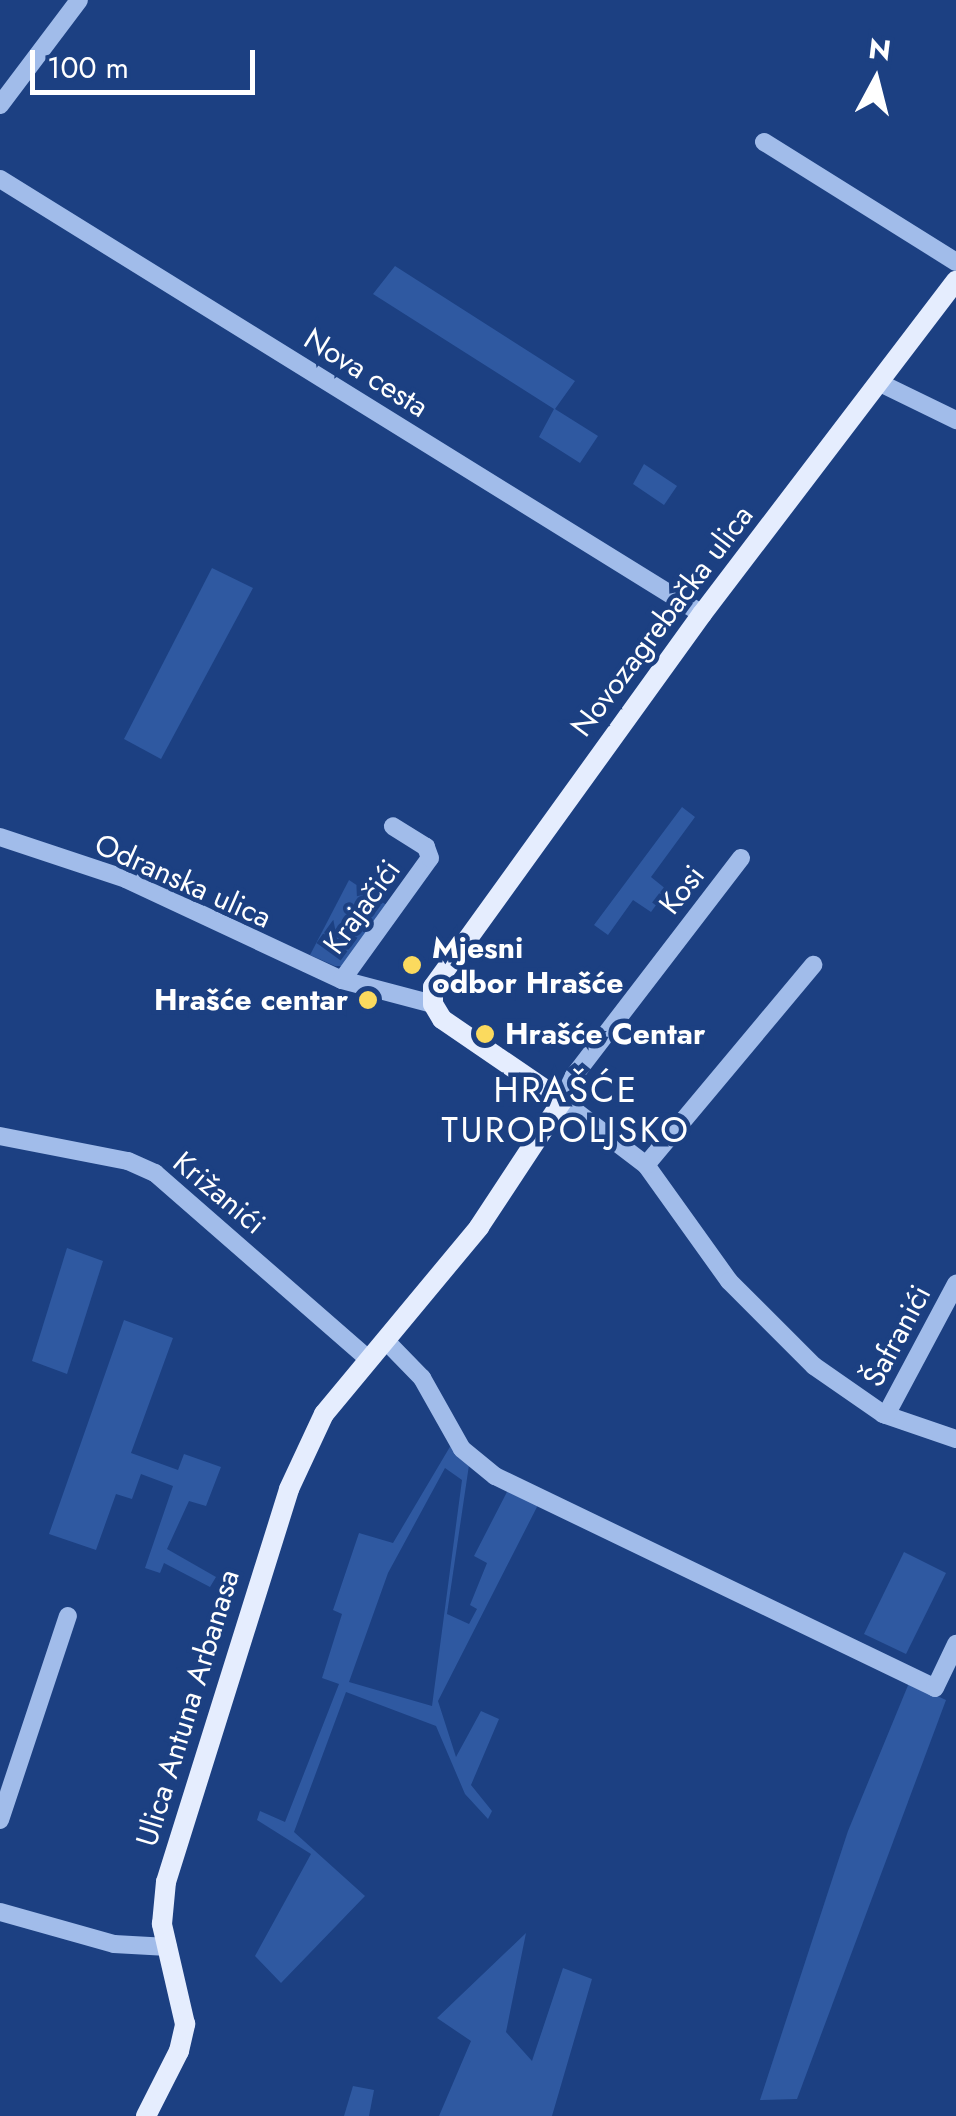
<!DOCTYPE html>
<meta charset="utf-8">
<style>
body{margin:0}
#map{position:relative;width:956px;height:2116px;overflow:hidden;background:#1c4082;font-family:Jost,sans-serif}
div>[style]{position:absolute}
.green>*{inset:0;background:#2f59a1}
.minor>*{height:18px;margin:-9px;padding:0 9px;transform-origin:9px;border-radius:9px;background:#a1bcea}
.major>*{height:20px;margin:-10px;padding:0 10px;transform-origin:10px;border-radius:10px;background:#e5edfe}
.dots>*{width:28px;height:28px;translate:-50% -50%;box-sizing:border-box;border:5px solid #1c4082;border-radius:50%}
span{translate:-50% -50%;white-space:nowrap;text-align:center;line-height:1.15;-webkit-text-stroke:9px #1c4082;paint-order:stroke}
.street-label{font-size:30px;color:#fff}
.poi-label{font-size:30px;color:#fff;font-weight:700}
.left{translate:0 -50%;text-align:left}
.right{translate:-100% -50%;text-align:right}
.quarter-label{font-size:35px;color:#fff;letter-spacing:2.5px}
.north{position:absolute;left:826px;top:30px;width:100px;height:100px;-webkit-text-stroke:8px #1c4082;paint-order:stroke;rotate:7deg;font-size:28px;font-weight:700;line-height:40px;text-align:center;color:#fff}
.north::after{content:'';display:block;margin:auto;width:35px;height:45px;background:#fff;clip-path:polygon(50% 0,100% 100%,50% 72%,0 100%)}
.scale{position:absolute;left:30px;top:50px;width:225px;height:45px;box-sizing:border-box;border:5px solid #fff;border-top:0;padding-left:12px;font-size:30px;line-height:35px;white-space:nowrap;color:#fff;-webkit-text-stroke:8px #1c4082;paint-order:stroke}
</style>
<div id="map">
<div class="green">
<i style="clip-path:polygon(395px 266px,575px 381px,555px 409px,598px 436px,580px 463px,539px 437px,554px 409px,373px 294px)"></i>
<i style="clip-path:polygon(644px 464px,677px 486px,664px 505px,633px 484px)"></i>
<i style="clip-path:polygon(212px 568px,253px 588px,161px 759px,124px 739px)"></i>
<i style="clip-path:polygon(682px 807px,695px 817px,651px 877px,667px 890px,651px 912px,633px 900px,608px 935px,594px 925px)"></i>
<i style="clip-path:polygon(349px 880px,388px 906px,343px 966px,335px 966px,310px 955px)"></i>
<i style="clip-path:polygon(67px 1248px,103px 1261px,67px 1374px,32px 1361px)"></i>
<i style="clip-path:polygon(124px 1320px,173px 1338px,131px 1453px,178px 1470px,184px 1454px,221px 1467px,206px 1506px,189px 1501px,167px 1549px,216px 1577px,210px 1587px,164px 1563px,160px 1573px,145px 1568px,173px 1486px,141px 1474px,132px 1499px,116px 1494px,96px 1550px,49px 1534px)"></i>
<i style="clip-path:polygon(evenodd,451px 1445px,469px 1465px,447px 1614px,469px 1624px,477px 1609px,470px 1605px,487px 1563px,474px 1556px,509px 1488px,539px 1503px,438px 1701px,456px 1757px,481px 1711px,499px 1719px,471px 1785px,492px 1811px,488px 1819px,465px 1794px,436px 1726px,346px 1692px,294px 1832px,365px 1896px,281px 1983px,255px 1956px,311px 1854px,257px 1820px,260px 1811px,285px 1822px,339px 1684px,322px 1678px,342px 1614px,333px 1610px,359px 1533px,393px 1543px,451px 1445px,445px 1468px,462px 1480px,432px 1706px,349px 1682px,388px 1573px,445px 1468px)"></i>
<i style="clip-path:polygon(904px 1552px,946px 1573px,906px 1654px,864px 1634px)"></i>
<i style="clip-path:polygon(909px 1683px,946px 1700px,797px 2099px,760px 2100px,848px 1831px)"></i>
<i style="clip-path:polygon(526px 1933px,506px 2032px,532px 2061px,563px 1968px,592px 1979px,552px 2116px,439px 2116px,471px 2041px,437px 2018px)"></i>
<i style="clip-path:polygon(353px 2086px,374px 2090px,369px 2116px,344px 2116px)"></i>
</div>
<div class="minor">
<i style="left:0;top:105px;width:131px;rotate:-53deg"></i>
<i style="left:764px;top:142px;width:226px;rotate:32deg"></i>
<i style="left:0;top:179px;width:826px;rotate:31.78deg"></i>
<i style="left:880px;top:383px;width:85px;rotate:26deg"></i>
<i style="left:0;top:837px;width:133px;rotate:18.4deg"></i>
<i style="left:126px;top:879px;width:238px;rotate:25.1deg"></i>
<i style="left:342px;top:980px;width:94px;rotate:14.8deg"></i>
<i style="left:741px;top:858px;width:275px;rotate:127.5deg"></i>
<i style="left:574px;top:1076px;width:28px;rotate:116deg"></i>
<i style="left:562px;top:1101px;width:106px;rotate:37.3deg"></i>
<i style="left:646px;top:1165px;width:143px;rotate:54.4deg"></i>
<i style="left:729px;top:1281px;width:120px;rotate:45deg"></i>
<i style="left:814px;top:1366px;width:84px;rotate:34.8deg"></i>
<i style="left:883px;top:1414px;width:77px;rotate:18.9deg"></i>
<i style="left:342px;top:980px;width:150px;rotate:-54.2deg"></i>
<i style="left:430px;top:858px;width:12px;rotate:-110deg"></i>
<i style="left:426px;top:847px;width:39px;rotate:-148deg"></i>
<i style="left:0;top:1136px;width:130px;rotate:11.1deg"></i>
<i style="left:128px;top:1161px;width:30px;rotate:24deg"></i>
<i style="left:155px;top:1173px;width:283px;rotate:41.1deg"></i>
<i style="left:646px;top:1165px;width:261px;rotate:-50.1deg"></i>
<i style="left:386px;top:1341px;width:52px;rotate:45.8deg"></i>
<i style="left:422px;top:1378px;width:81px;rotate:60.6deg"></i>
<i style="left:462px;top:1449px;width:43px;rotate:39.3deg"></i>
<i style="left:495px;top:1476px;width:488px;rotate:25.7deg"></i>
<i style="left:935px;top:1688px;width:49px;rotate:-64.5deg"></i>
<i style="left:886px;top:1415px;width:149px;rotate:-61.9deg"></i>
<i style="left:0;top:1820px;width:215px;rotate:-71.6deg"></i>
<i style="left:0;top:1912px;width:118px;rotate:15.7deg"></i>
<i style="left:114px;top:1944px;width:54px;rotate:3.2deg"></i>
</div>
<div class="major">
<i style="left:146px;top:2116px;width:73px;rotate:-63.1deg"></i>
<i style="left:179px;top:2051px;width:28px;rotate:-77deg"></i>
<i style="left:185px;top:2024px;width:103px;rotate:-103deg"></i>
<i style="left:162px;top:1924px;width:42px;rotate:-84.6deg"></i>
<i style="left:166px;top:1882px;width:412px;rotate:-72.6deg"></i>
<i style="left:289px;top:1489px;width:83px;rotate:-65deg"></i>
<i style="left:324px;top:1414px;width:243px;rotate:-50.3deg"></i>
<i style="left:479px;top:1227px;width:151px;rotate:-56.6deg"></i>
<i style="left:562px;top:1101px;width:145px;rotate:-145.7deg"></i>
<i style="left:442px;top:1019px;width:17px;rotate:-121deg"></i>
<i style="left:433px;top:1004px;width:17px;rotate:-90deg"></i>
<i style="left:433px;top:987px;width:460px;rotate:-54.2deg"></i>
<i style="left:702px;top:614px;width:419px;rotate:-52.7deg"></i>
</div>
<div class="dots">
<i style="left:412px;top:965px;background:#fbda5e"></i>
<i style="left:368px;top:1000px;background:#fbda5e"></i>
<i style="left:485px;top:1034px;background:#fbda5e"></i>
</div>
<div class="street-label">
<span style="left:366px;top:373px;rotate:32deg">Nova cesta</span>
<span style="left:662px;top:621px;rotate:-53deg">Novozagrebačka ulica</span>
<span style="left:183px;top:881px;rotate:24deg">Odranska ulica</span>
<span style="left:682px;top:890px;rotate:-52deg">Kosi</span>
<span style="left:362px;top:907px;rotate:-54deg">Krajačići</span>
<span style="left:219px;top:1193px;rotate:40deg">Križanići</span>
<span style="left:897px;top:1336px;rotate:-62deg">Šafranići</span>
<span style="left:188px;top:1708px;rotate:-73deg">Ulica Antuna Arbanasa</span>
</div>
<div class="poi-label">
<span class="left" style="left:432px;top:965px">Mjesni<br>odbor Hrašće</span>
<span class="right" style="left:348px;top:1000px">Hrašće centar</span>
<span class="left" style="left:505px;top:1034px">Hrašće Centar</span>
</div>
<div class="quarter-label">
<span style="left:566px;top:1110px">HRAŠĆE<br>TUROPOLJSKO</span>
</div>
<div class="north">N</div>
<div class="scale">100 m</div>
</div>
